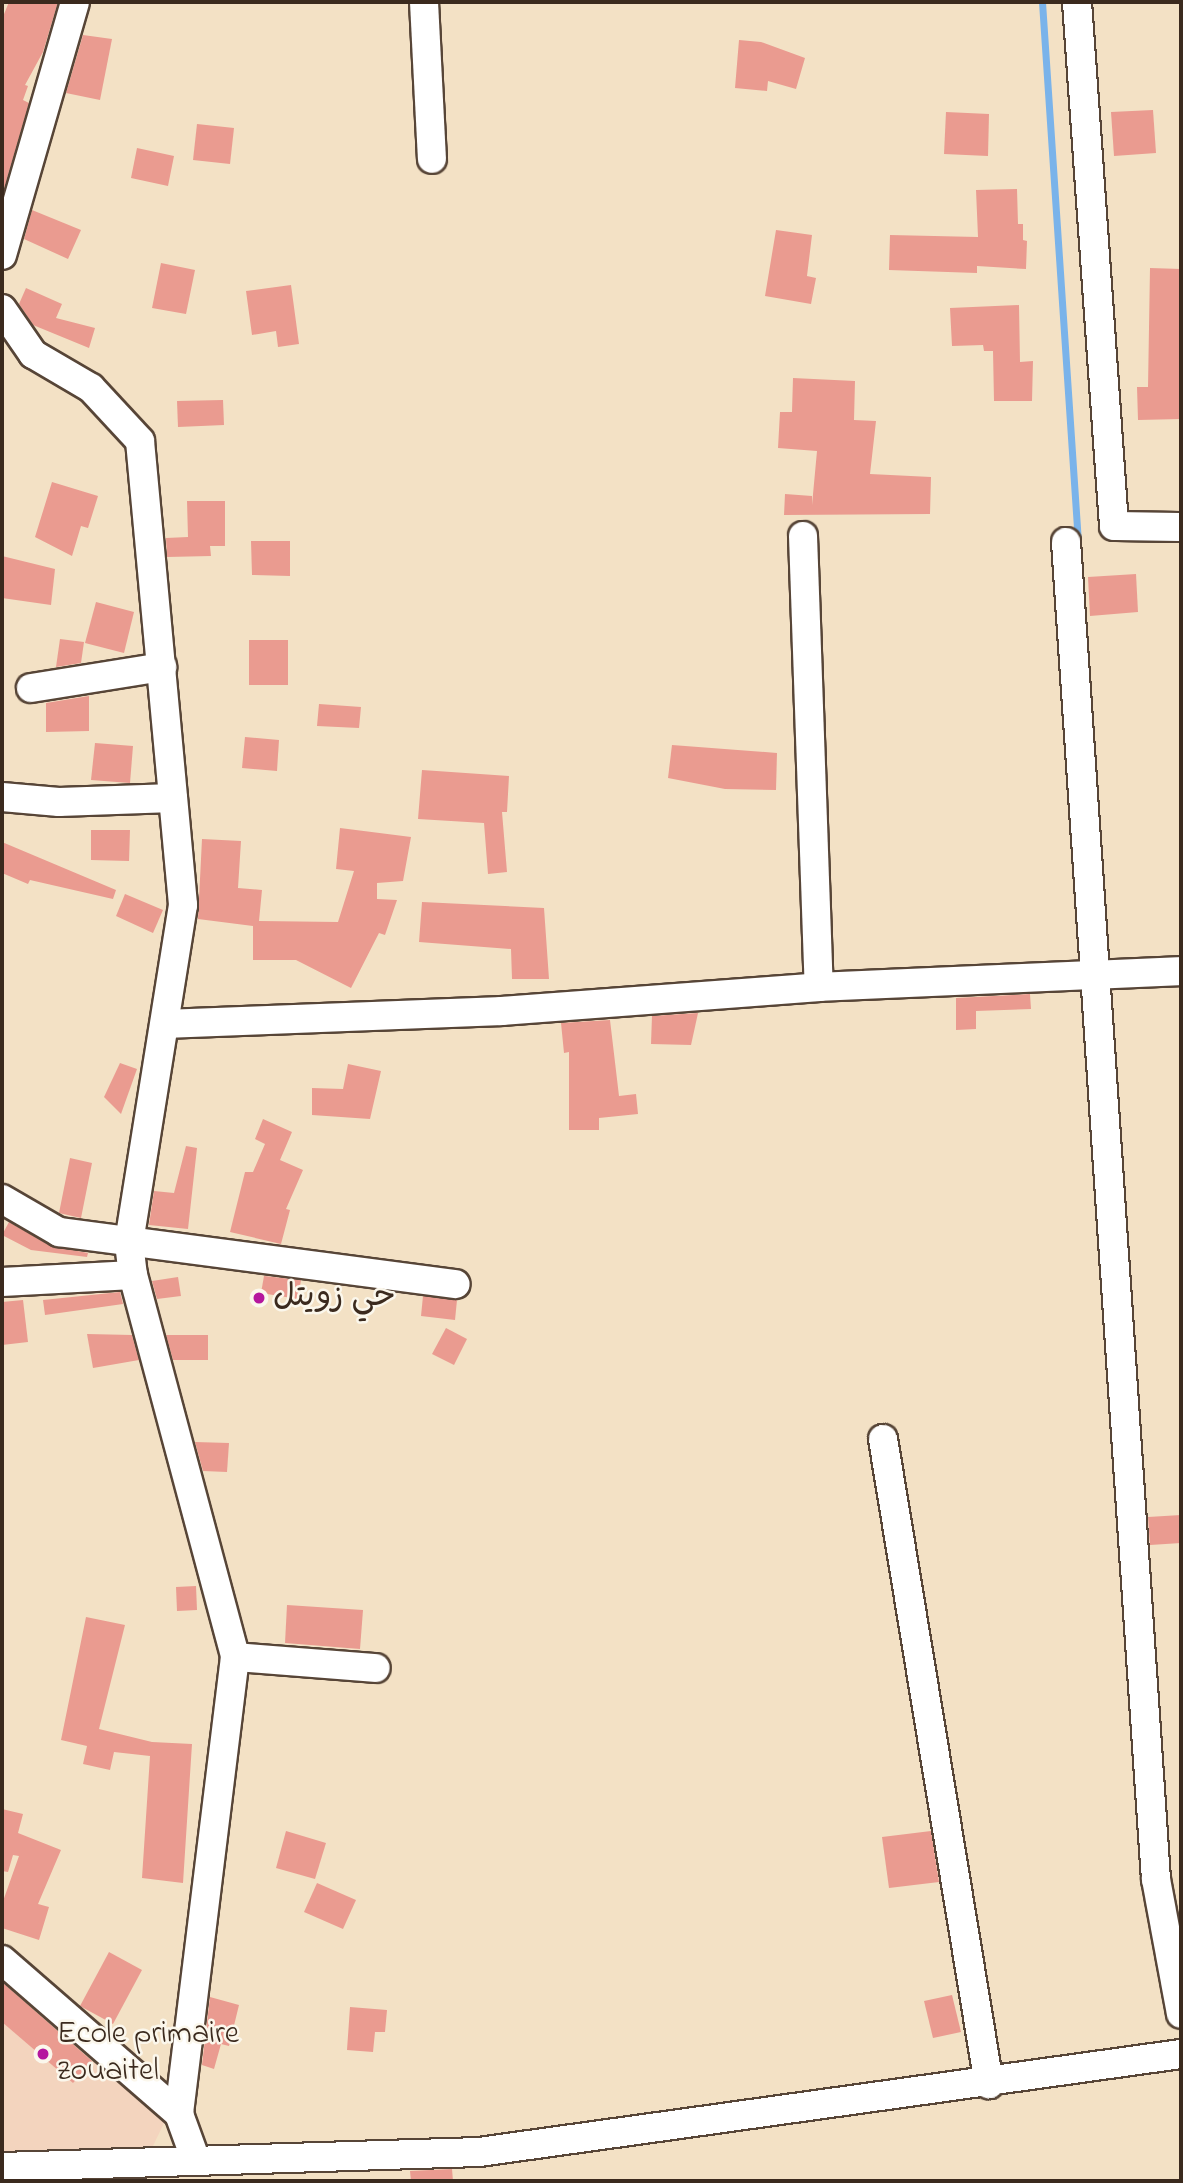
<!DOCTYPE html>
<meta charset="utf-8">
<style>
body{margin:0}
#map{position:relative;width:1183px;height:2183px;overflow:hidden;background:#f3e1c5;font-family:"Indie Flower","Playpen Sans Arabic",sans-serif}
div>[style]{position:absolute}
.built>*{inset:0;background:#f3d4be}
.stream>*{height:7px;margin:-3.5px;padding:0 3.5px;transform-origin:3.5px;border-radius:3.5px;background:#7ab3ea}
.building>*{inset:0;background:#ea9b90}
.roads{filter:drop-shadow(2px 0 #574537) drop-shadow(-2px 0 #574537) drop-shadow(0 2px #574537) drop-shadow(0 -2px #574537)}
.street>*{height:28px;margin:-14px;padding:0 14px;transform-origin:14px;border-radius:14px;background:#fff}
.dots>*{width:19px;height:19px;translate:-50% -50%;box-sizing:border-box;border:4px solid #fbf7ec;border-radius:50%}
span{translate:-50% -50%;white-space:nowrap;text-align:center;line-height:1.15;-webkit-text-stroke:5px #fbf7ec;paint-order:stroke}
.poi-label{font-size:32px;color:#3b2a1e}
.left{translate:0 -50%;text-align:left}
.frame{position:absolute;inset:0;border:4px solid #3b2a1e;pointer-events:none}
</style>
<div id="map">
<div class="built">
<i style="clip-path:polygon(2px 1986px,165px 2121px,152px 2148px,2px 2154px)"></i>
</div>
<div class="stream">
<i style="left:1042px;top:2px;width:541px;rotate:86.19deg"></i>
</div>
<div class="building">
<i style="clip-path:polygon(9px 2px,58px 2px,43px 52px,25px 85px,28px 86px,23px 100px,29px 103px,2px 196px,2px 19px)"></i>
<i style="clip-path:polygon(83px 35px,112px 39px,100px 100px,66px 93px)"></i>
<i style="clip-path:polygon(739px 40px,761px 42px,805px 58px,796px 89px,768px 81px,767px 91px,735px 88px)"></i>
<i style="clip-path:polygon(1153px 110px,1156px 153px,1114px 156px,1111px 112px)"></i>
<i style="clip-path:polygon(946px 112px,989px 114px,988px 156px,944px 154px)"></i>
<i style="clip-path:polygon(197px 124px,234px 128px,230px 164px,193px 160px)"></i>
<i style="clip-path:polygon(137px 148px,174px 156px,168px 186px,131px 178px)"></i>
<i style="clip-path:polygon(1017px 189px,1018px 224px,1023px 224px,1023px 240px,1027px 241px,1026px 269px,977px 266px,977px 273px,889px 270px,890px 235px,978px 237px,976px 190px)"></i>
<i style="clip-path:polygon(32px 210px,81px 230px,68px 259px,24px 239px)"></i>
<i style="clip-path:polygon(776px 230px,812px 235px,807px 276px,816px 278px,811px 304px,765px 296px)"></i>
<i style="clip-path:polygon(161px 263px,195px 270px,186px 314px,152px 308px)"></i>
<i style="clip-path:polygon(1150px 268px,1181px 269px,1181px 419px,1138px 420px,1137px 387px,1148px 387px)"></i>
<i style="clip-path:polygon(291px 285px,299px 344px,278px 347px,276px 331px,252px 335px,246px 291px)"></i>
<i style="clip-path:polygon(26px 288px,62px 304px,56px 318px,95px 328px,89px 348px,33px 325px,19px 304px)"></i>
<i style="clip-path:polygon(1019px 305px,1020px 362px,1033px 361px,1032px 401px,994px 401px,993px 351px,984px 351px,983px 345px,952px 346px,950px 308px)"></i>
<i style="clip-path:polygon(793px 378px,855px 381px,854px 420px,876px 421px,870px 474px,931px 477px,930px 514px,784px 515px,785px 494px,812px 496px,812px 505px,817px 451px,778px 448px,780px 412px,792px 412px)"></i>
<i style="clip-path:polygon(223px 400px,224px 425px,178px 427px,177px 401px)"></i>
<i style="clip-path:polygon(52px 482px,98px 496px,88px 528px,81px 526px,72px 556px,35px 537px)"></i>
<i style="clip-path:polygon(187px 501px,225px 501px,225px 546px,210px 546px,211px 556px,167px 557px,166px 538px,188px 537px)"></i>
<i style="clip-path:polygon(251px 541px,290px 541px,290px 576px,252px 575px)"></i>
<i style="clip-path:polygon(2px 556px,55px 569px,51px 605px,2px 598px)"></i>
<i style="clip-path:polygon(1136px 574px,1138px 612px,1090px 616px,1088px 577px)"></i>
<i style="clip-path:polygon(96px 602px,134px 612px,124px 653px,85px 643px)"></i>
<i style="clip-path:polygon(60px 639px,84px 642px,81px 663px,56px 667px)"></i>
<i style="clip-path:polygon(249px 640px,288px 640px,288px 685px,249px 685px)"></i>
<i style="clip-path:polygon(89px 696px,89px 731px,46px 732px,46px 703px)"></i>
<i style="clip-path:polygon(319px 704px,361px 707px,359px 728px,317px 726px)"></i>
<i style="clip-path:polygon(245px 737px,279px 740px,277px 771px,242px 768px)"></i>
<i style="clip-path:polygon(95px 743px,133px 746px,130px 783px,91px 780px)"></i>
<i style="clip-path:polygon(672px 745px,777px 753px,776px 790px,725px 789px,668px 778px)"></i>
<i style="clip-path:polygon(422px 770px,509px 776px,507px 812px,502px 812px,507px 872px,488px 874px,484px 823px,418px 819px)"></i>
<i style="clip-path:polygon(340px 828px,411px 837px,403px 881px,377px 883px,377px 899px,397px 900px,385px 935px,379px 933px,351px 988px,296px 960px,253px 960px,253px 926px,198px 919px,202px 839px,241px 841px,238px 888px,262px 890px,259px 921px,338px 922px,354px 871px,336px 869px)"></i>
<i style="clip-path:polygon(91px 830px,130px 830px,129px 861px,91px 860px)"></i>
<i style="clip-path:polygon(2px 842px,116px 890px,113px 899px,30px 880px,28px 884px,2px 873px)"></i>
<i style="clip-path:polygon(125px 894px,163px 910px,153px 933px,116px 916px)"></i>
<i style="clip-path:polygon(422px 902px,544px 908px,549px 979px,512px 979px,511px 949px,419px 942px)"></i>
<i style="clip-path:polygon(1030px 994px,1031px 1009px,976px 1011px,976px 1029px,956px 1030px,956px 998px)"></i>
<i style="clip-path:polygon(698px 1013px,691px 1045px,651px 1044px,652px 1016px)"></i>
<i style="clip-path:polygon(610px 1020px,619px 1096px,636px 1094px,638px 1114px,599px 1118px,599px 1130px,569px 1130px,569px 1052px,564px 1053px,561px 1023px)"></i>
<i style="clip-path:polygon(120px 1063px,137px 1069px,121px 1114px,104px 1097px)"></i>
<i style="clip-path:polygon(348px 1064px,381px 1071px,370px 1119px,312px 1115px,312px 1088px,343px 1089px)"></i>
<i style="clip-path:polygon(263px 1119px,292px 1132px,280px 1160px,303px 1170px,286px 1209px,290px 1210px,281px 1244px,230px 1232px,245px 1172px,253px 1172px,265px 1144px,255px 1139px)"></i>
<i style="clip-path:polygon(186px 1146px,197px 1148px,188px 1229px,149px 1225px,154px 1191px,174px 1193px)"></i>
<i style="clip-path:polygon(70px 1158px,92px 1163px,81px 1218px,59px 1213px)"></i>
<i style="clip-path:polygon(9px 1222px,51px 1246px,88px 1253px,87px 1257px,31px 1250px,2px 1235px)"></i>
<i style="clip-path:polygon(264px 1276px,301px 1280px,298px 1299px,261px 1293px)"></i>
<i style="clip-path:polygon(178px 1277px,181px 1296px,157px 1299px,152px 1281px)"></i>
<i style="clip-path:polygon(120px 1292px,123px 1304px,45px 1315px,43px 1300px)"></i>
<i style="clip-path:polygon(423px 1296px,457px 1300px,455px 1320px,421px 1316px)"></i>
<i style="clip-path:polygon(23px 1300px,28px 1342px,2px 1345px,2px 1302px)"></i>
<i style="clip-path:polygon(446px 1328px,467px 1339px,454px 1365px,432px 1354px)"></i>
<i style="clip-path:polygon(87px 1334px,132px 1335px,139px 1360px,93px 1368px)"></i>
<i style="clip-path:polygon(166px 1335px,208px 1335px,208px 1360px,173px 1360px)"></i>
<i style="clip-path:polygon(195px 1442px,229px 1443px,227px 1472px,203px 1471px)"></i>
<i style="clip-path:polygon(1181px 1515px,1181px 1543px,1150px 1545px,1148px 1517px)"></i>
<i style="clip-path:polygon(196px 1586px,197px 1610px,177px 1611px,176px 1587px)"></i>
<i style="clip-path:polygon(287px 1605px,363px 1610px,360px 1649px,285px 1643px)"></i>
<i style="clip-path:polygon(86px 1617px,125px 1625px,99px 1729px,152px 1742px,192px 1744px,183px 1883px,142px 1878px,150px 1756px,114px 1752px,110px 1770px,83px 1764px,87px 1746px,61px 1740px)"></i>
<i style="clip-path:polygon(2px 1809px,23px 1814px,18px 1833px,61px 1850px,38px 1904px,49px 1907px,39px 1940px,2px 1928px,2px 1904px,19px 1856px,13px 1855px,8px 1872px,2px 1871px)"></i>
<i style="clip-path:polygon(286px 1831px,326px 1843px,315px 1879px,276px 1868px)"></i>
<i style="clip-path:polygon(931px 1831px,939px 1882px,889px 1888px,882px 1837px)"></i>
<i style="clip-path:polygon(317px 1883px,356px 1900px,343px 1929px,304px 1912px)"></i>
<i style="clip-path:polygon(109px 1952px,142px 1970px,113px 2024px,80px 2006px)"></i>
<i style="clip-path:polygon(2px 1982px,92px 2061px,73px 2083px,2px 2022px)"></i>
<i style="clip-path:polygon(952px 1995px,961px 2032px,933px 2038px,924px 2001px)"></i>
<i style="clip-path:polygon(210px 1997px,239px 2005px,229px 2046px,221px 2044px,214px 2069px,202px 2065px)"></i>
<i style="clip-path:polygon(350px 2007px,387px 2010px,385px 2032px,375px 2032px,373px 2052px,347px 2050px)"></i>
<i style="clip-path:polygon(452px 2169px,453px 2181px,411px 2181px,410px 2171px)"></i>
</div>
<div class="roads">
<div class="street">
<i style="left:424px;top:2px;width:157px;rotate:87.1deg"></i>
<i style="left:1077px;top:2px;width:525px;rotate:85.96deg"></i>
<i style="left:1114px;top:526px;width:67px;rotate:0.9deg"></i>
<i style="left:2px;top:255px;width:263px;rotate:-73.9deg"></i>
<i style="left:2px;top:309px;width:55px;rotate:55.4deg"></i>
<i style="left:33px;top:354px;width:67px;rotate:30.4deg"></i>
<i style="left:91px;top:388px;width:72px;rotate:47.2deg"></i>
<i style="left:140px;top:441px;width:466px;rotate:84.7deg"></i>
<i style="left:183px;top:905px;width:342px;rotate:99.1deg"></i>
<i style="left:129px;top:1243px;width:32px;rotate:83deg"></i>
<i style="left:133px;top:1275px;width:395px;rotate:75deg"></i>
<i style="left:235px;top:1657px;width:460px;rotate:97deg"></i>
<i style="left:179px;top:2114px;width:47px;rotate:70deg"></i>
<i style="left:803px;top:536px;width:451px;rotate:88deg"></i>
<i style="left:1066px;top:542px;width:1340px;rotate:86.15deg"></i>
<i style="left:1156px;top:1879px;width:137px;rotate:79.5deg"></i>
<i style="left:31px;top:688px;width:133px;rotate:-9.1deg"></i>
<i style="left:2px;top:797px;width:57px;rotate:5deg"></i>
<i style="left:59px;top:802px;width:114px;rotate:-2deg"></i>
<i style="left:165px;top:1024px;width:337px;rotate:-2.2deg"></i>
<i style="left:502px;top:1011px;width:318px;rotate:-4.3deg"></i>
<i style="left:819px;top:987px;width:362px;rotate:-2.5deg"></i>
<i style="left:2px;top:1199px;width:66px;rotate:30.1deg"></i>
<i style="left:59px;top:1232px;width:400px;rotate:7.5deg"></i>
<i style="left:2px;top:1282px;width:131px;rotate:-3.1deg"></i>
<i style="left:883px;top:1439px;width:654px;rotate:80.67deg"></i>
<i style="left:235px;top:1657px;width:141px;rotate:4.5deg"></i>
<i style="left:2px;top:1960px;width:235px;rotate:41deg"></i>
<i style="left:2px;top:2167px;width:477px;rotate:-1.8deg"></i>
<i style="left:479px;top:2152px;width:709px;rotate:-7.95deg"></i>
</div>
</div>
<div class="dots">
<i style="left:259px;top:1298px;background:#b5179e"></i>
<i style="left:43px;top:2054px;background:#b5179e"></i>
</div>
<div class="poi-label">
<span class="left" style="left:273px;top:1298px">حي زويتل</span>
<span class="left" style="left:57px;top:2054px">Ecole primaire<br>zouaitel</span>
</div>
<div class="frame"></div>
</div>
